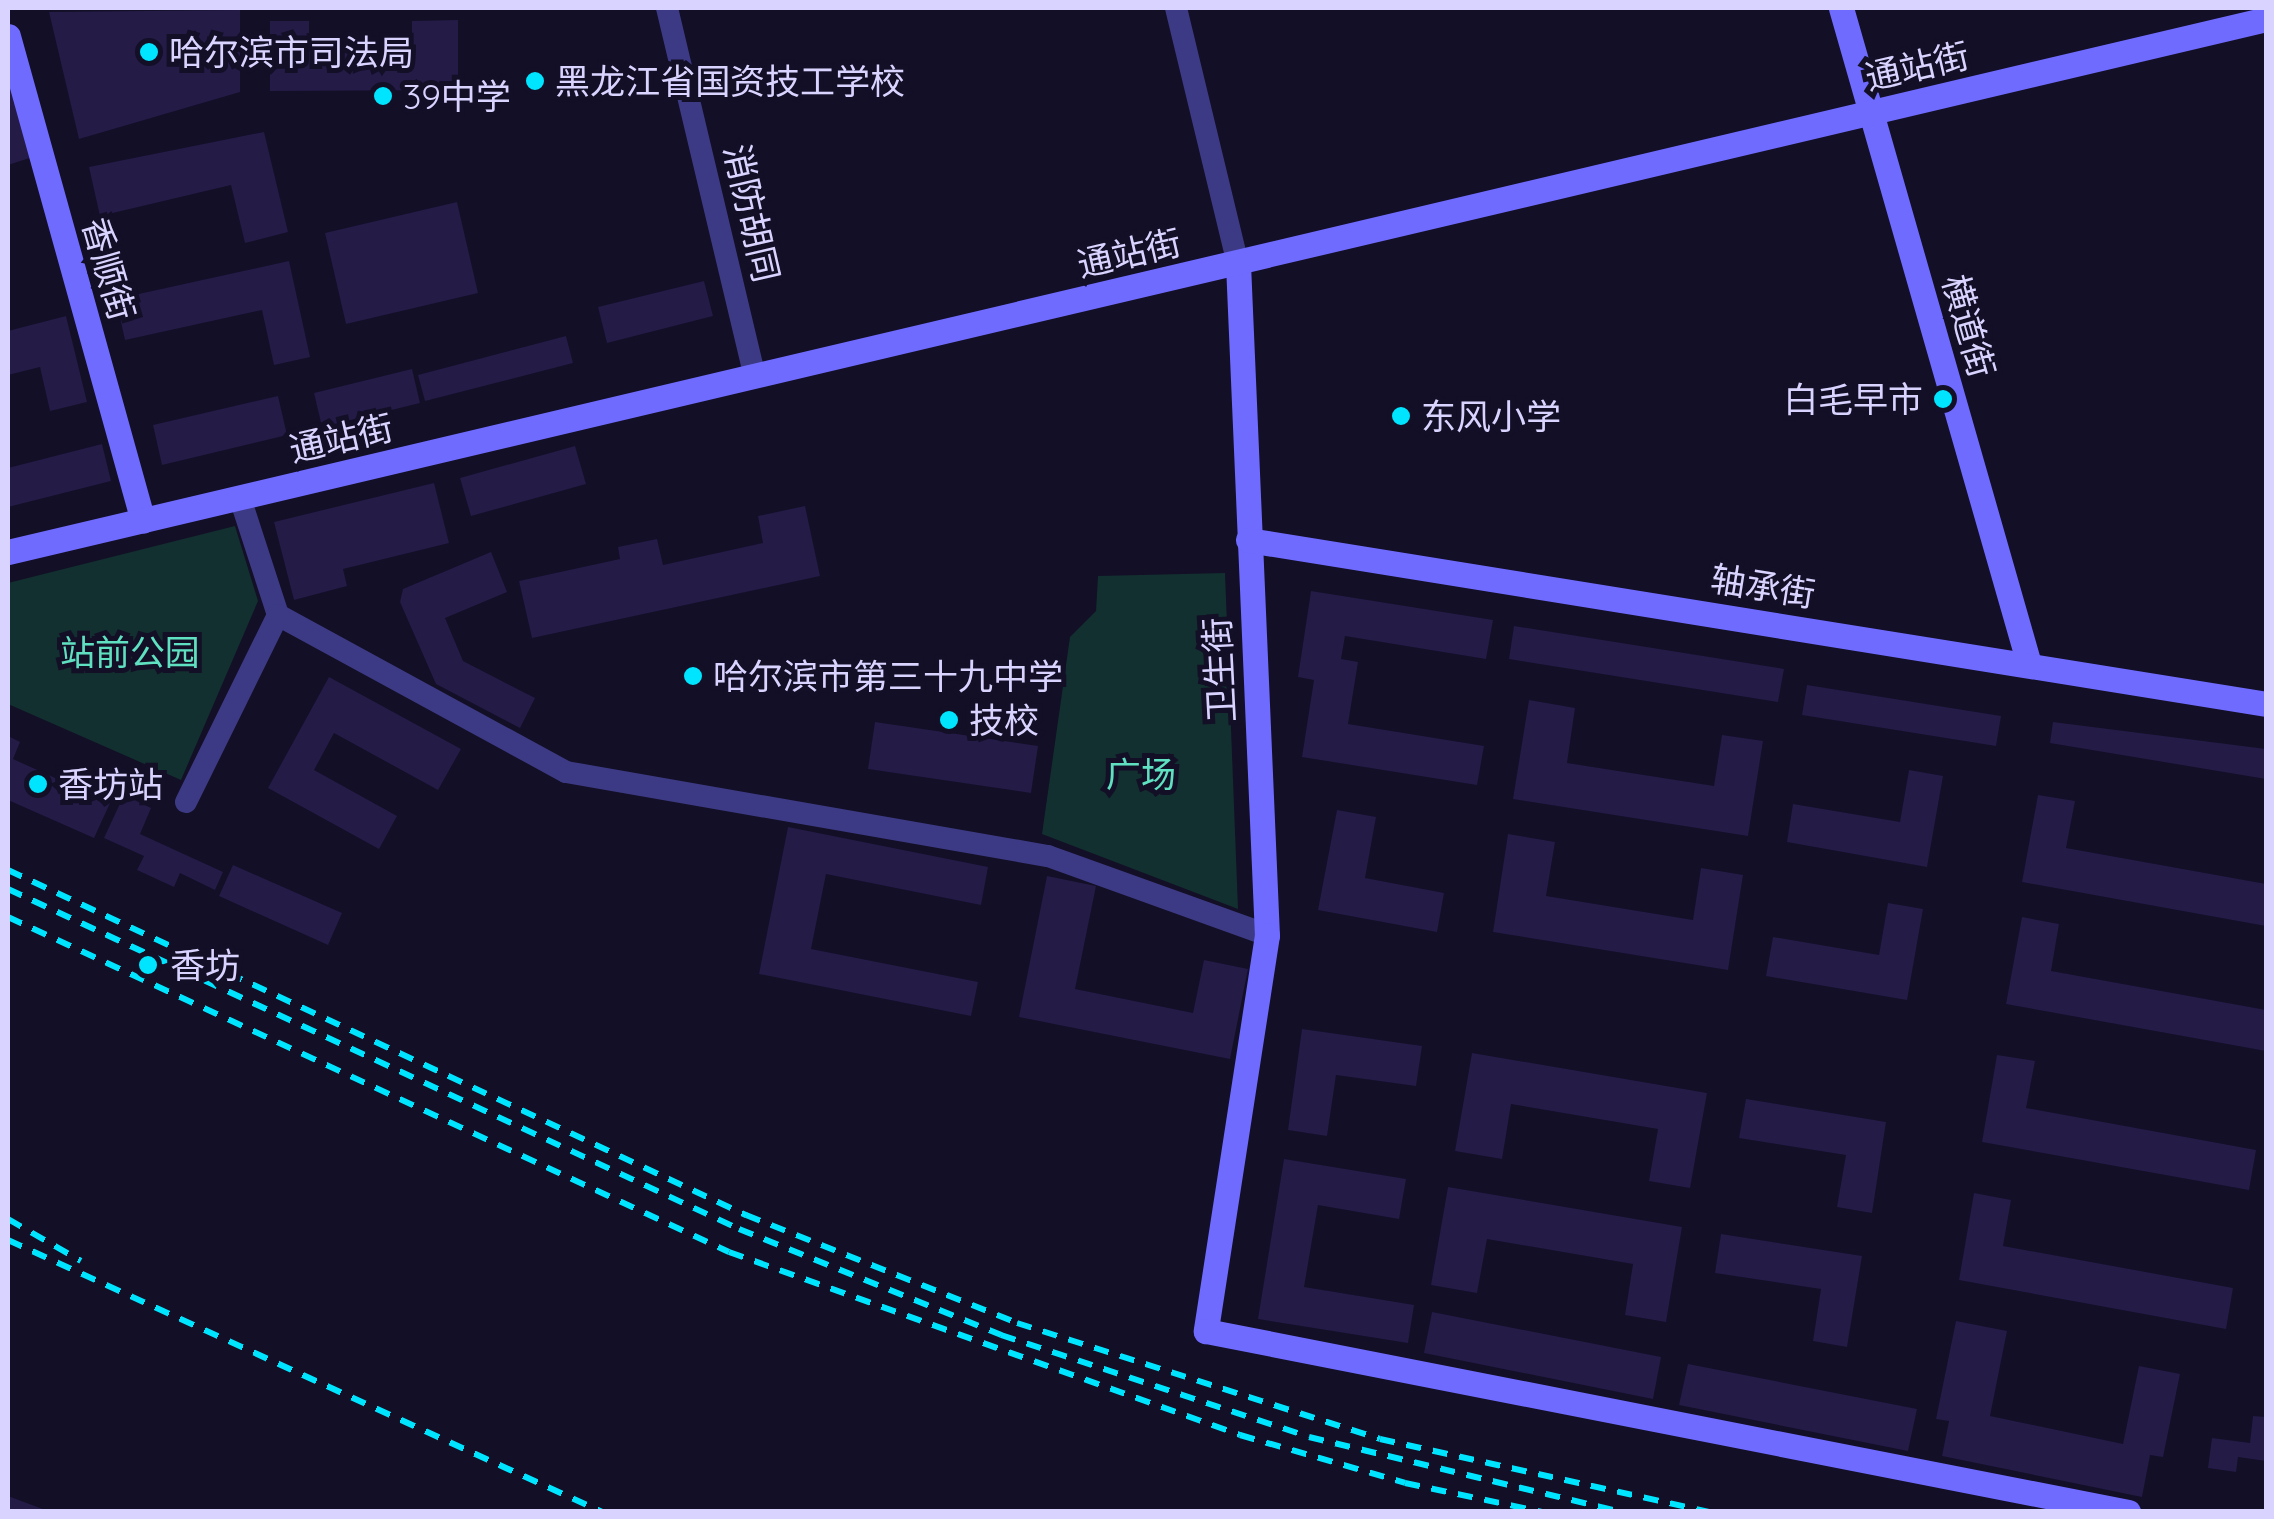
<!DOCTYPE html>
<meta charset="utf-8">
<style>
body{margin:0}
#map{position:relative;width:2274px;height:1519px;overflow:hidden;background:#130f26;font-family:Quicksand,"Noto Sans SC",sans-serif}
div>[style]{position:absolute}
.green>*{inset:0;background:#12302f}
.building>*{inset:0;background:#241b47}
.street>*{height:22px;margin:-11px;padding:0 11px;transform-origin:11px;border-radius:11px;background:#3d3a85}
.secondary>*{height:25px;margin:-12.5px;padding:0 12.5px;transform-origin:12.5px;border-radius:12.5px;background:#6f6bff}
.rail>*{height:6px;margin-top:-3px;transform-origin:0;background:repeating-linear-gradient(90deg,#00e5ff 0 15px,transparent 0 27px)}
.dots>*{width:28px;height:28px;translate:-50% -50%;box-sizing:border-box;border:5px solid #130f26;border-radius:50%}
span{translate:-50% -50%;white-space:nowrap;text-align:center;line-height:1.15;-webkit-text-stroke:10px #130f26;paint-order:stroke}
.poi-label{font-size:35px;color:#d9d4ff}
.left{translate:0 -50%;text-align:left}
.right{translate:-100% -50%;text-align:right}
.street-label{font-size:35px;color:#d9d4ff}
.park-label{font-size:35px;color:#5fe0c0}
.frame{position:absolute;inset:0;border:10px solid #d9d4ff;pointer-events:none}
</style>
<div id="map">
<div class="green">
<i style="clip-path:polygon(235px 526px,258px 601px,181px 780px,8px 704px,8px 583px)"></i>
<i style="clip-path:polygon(1225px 573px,1238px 909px,1042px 834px,1070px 637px,1096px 611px,1098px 576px)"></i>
</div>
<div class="building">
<i style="clip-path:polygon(240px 10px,240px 92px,79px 139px,49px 12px)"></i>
<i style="clip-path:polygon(458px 20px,458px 90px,270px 91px,270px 21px,309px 21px,309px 42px,412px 42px,412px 21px)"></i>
<i style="clip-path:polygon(8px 54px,39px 155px,8px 165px)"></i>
<i style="clip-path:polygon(264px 132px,288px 232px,245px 243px,231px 185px,100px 216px,89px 167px)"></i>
<i style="clip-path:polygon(457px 202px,478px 293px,346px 324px,325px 233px)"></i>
<i style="clip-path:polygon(289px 261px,310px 357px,274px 365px,262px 310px,125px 340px,116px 299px)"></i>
<i style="clip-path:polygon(704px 281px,713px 316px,607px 343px,598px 307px)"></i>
<i style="clip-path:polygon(66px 316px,87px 402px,50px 411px,40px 367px,8px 375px,8px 331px)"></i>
<i style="clip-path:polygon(566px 336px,573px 363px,425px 401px,418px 375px)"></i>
<i style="clip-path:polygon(412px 369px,420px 403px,322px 427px,314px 393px)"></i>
<i style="clip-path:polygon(278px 396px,287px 435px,162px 465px,153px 425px)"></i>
<i style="clip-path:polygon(102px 444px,111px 481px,8px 507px,8px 468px)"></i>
<i style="clip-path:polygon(575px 446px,586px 484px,471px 516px,460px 478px)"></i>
<i style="clip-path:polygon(434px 483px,449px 543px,343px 569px,347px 586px,294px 600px,274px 522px)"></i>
<i style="clip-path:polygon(805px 506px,820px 576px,532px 638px,519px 581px,620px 559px,618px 547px,657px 539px,663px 565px,763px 543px,758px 516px)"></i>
<i style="clip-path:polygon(491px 552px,507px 592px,445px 618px,463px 661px,535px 698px,520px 728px,436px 684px,400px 602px,403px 589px)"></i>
<i style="clip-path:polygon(1311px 591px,1493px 620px,1486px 659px,1345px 636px,1341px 659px,1358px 662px,1348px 724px,1484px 746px,1477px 785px,1302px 757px,1314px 680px,1298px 677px)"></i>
<i style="clip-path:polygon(1514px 626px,1784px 669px,1778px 702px,1509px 659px)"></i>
<i style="clip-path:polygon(329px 677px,461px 749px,438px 790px,334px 733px,314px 770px,397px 816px,379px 849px,268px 788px)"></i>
<i style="clip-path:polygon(1807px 685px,2001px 716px,1996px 746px,1802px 715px)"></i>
<i style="clip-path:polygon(1529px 700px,1575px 708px,1567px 763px,1714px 786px,1722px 735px,1763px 741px,1748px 836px,1513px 799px)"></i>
<i style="clip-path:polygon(875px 722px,1038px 746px,1031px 793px,868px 769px)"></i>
<i style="clip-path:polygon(2053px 722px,2266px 749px,2266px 779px,2050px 743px)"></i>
<i style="clip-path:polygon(8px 736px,20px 742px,13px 759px,86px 792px,92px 779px,116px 790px,94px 838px,8px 800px)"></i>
<i style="clip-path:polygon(1909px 770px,1943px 776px,1927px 867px,1787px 842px,1793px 804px,1900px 822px)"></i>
<i style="clip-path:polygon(124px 795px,151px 808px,140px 834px,223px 872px,215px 890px,180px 873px,174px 887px,137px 870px,144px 856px,104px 838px)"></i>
<i style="clip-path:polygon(2038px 795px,2075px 801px,2066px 848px,2266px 884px,2266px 926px,2022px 882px)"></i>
<i style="clip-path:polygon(1337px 810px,1376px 817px,1365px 878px,1444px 893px,1437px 932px,1318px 910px)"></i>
<i style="clip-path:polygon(788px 827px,988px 867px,981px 905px,826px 874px,811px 949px,978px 982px,971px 1016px,759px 974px)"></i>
<i style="clip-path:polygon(1508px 834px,1555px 842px,1546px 896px,1693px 920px,1701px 868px,1743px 875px,1728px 970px,1493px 932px)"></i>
<i style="clip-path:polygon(233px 865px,342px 913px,328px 945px,219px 896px)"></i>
<i style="clip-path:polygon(1047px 876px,1096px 886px,1075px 989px,1193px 1013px,1204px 960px,1248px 969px,1230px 1059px,1019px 1017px)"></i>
<i style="clip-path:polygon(1888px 903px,1923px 909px,1907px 1000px,1766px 976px,1773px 937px,1879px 955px)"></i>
<i style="clip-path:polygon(2022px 917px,2059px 924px,2051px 971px,2266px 1010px,2266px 1051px,2006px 1004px)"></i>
<i style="clip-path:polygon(1302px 1029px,1422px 1046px,1416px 1086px,1336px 1075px,1327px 1136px,1288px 1130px)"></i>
<i style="clip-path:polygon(1472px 1053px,1707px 1093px,1690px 1188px,1649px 1181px,1658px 1129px,1511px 1104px,1502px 1159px,1455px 1151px)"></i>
<i style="clip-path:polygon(1997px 1055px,2035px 1061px,2026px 1108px,2256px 1150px,2249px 1190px,1982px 1142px)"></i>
<i style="clip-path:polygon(1746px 1099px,1886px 1122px,1872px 1213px,1837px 1207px,1846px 1155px,1739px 1138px)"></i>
<i style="clip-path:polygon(1284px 1159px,1406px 1179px,1399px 1219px,1318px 1205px,1304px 1287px,1414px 1305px,1408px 1343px,1258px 1319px)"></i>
<i style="clip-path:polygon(1448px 1187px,1682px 1227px,1666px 1322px,1625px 1315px,1633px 1264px,1487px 1239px,1477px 1293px,1431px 1285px)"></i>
<i style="clip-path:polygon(1974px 1193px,2011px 1200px,2003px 1246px,2233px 1288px,2226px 1329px,1959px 1280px)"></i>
<i style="clip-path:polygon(1721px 1234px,1862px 1256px,1847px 1347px,1813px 1341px,1821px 1289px,1715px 1273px)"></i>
<i style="clip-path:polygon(1432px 1312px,1661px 1357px,1653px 1399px,1424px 1353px)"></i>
<i style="clip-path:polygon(1956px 1321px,2007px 1331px,1990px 1416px,2123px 1444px,2139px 1366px,2180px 1374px,2163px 1457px,2150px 1455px,2142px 1497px,1942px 1456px,1949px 1421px,1936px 1419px)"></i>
<i style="clip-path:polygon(1688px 1364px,1917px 1409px,1908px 1451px,1679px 1405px)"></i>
<i style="clip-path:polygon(2253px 1416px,2266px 1417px,2266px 1461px,2238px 1457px,2236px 1472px,2208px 1468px,2212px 1438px,2250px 1443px)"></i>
<i style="clip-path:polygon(8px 1496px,48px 1511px,48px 1512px,8px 1512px)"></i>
</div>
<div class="street">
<i style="left:667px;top:8px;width:379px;rotate:76.6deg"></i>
<i style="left:1176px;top:8px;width:263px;rotate:76.4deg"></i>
<i style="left:240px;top:498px;width:123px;rotate:72deg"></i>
<i style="left:278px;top:615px;width:328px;rotate:28.6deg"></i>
<i style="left:566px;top:772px;width:489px;rotate:9.9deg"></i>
<i style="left:1048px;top:856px;width:233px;rotate:19.8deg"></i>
<i style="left:186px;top:802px;width:208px;rotate:-63.8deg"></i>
</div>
<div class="secondary">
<i style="left:1841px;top:8px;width:682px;rotate:74.01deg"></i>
<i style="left:8px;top:36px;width:503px;rotate:74.45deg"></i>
<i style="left:1238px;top:264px;width:672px;rotate:87.53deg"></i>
<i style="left:1267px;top:935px;width:401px;rotate:98.8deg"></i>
<i style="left:1206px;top:1331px;width:940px;rotate:11.11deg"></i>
<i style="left:1248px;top:540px;width:1031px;rotate:9.15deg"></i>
<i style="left:8px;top:552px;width:2320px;rotate:-13.28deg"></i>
</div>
<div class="rail">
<i style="left:8px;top:870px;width:815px;rotate:25.06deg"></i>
<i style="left:746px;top:1215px;width:292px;rotate:21.7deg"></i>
<i style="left:1017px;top:1323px;width:381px;rotate:17.7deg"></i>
<i style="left:1380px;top:1439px;width:338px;rotate:12.5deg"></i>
<i style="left:8px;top:889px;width:806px;rotate:24.94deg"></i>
<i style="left:739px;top:1229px;width:283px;rotate:22deg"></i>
<i style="left:1001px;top:1335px;width:324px;rotate:18.3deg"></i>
<i style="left:1309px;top:1437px;width:321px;rotate:13.5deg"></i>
<i style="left:8px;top:917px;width:795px;rotate:24.92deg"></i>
<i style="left:729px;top:1252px;width:543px;rotate:19.7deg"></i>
<i style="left:1240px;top:1435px;width:172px;rotate:16.2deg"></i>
<i style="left:1405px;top:1483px;width:141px;rotate:11.9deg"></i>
<i style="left:8px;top:1219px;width:84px;rotate:29.9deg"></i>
<i style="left:8px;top:1240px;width:653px;rotate:24.6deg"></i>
</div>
<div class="dots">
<i style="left:149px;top:52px;background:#00e5ff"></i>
<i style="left:535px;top:81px;background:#00e5ff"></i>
<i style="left:383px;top:96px;background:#00e5ff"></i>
<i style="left:1943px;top:399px;background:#00e5ff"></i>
<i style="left:1401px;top:416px;background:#00e5ff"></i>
<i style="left:693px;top:676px;background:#00e5ff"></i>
<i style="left:949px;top:720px;background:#00e5ff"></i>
<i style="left:38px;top:784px;background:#00e5ff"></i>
<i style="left:148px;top:965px;background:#00e5ff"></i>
</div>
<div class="poi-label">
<span class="left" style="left:169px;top:52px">哈尔滨市司法局</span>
<span class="left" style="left:555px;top:81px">黑龙江省国资技工学校</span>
<span class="left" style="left:403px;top:96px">39中学</span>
<span class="right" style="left:1923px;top:399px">白毛早市</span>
<span class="left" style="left:1421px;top:416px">东风小学</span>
<span class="left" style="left:713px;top:676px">哈尔滨市第三十九中学</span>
<span class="left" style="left:969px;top:720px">技校</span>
<span class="left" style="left:58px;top:784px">香坊站</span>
<span class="left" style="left:170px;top:965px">香坊</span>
</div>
<div class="street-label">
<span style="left:1917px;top:66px;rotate:-13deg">通站街</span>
<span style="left:752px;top:213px;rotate:77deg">消防胡同</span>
<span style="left:1129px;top:253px;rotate:-13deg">通站街</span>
<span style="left:109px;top:269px;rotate:74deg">香顺街</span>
<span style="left:1969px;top:326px;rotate:74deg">横道街</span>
<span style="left:341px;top:438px;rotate:-13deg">通站街</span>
<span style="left:1763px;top:586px;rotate:9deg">轴承街</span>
<span style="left:1219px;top:670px;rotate:-93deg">卫生街</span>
</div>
<div class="park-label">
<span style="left:130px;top:652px">站前公园</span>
<span style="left:1141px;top:774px">广场</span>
</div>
<div class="frame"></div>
</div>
